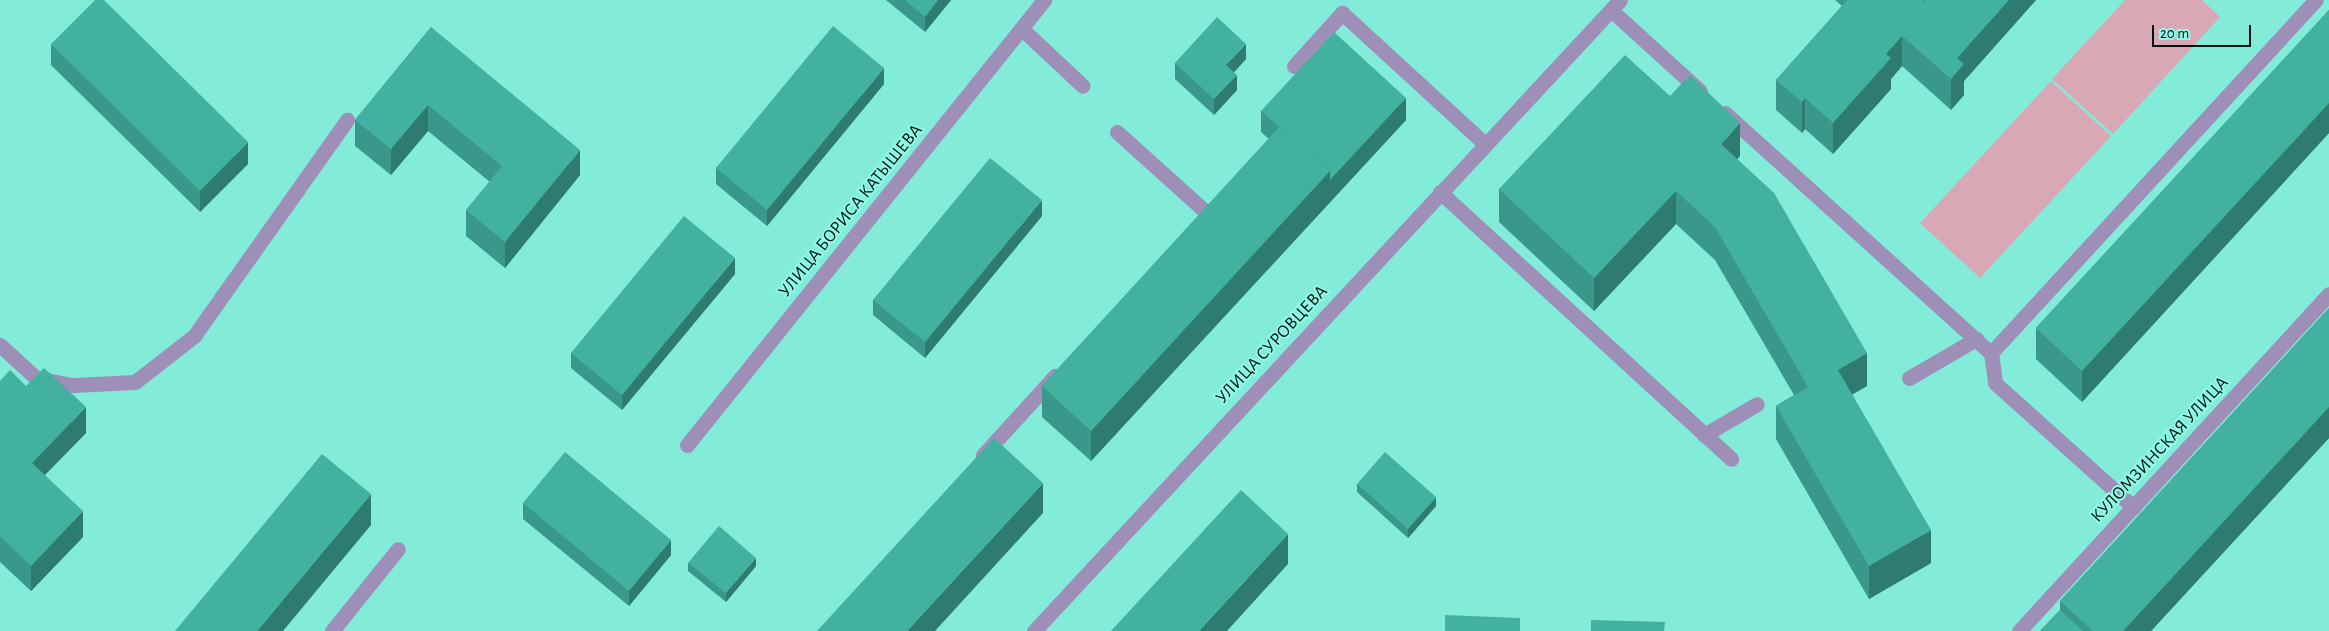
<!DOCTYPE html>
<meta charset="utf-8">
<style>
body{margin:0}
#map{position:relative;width:2329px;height:631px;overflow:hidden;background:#82ecd9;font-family:"Alegreya Sans",sans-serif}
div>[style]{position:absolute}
.green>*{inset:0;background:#d8a9b5}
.minor>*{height:15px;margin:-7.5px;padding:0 7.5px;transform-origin:7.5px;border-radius:7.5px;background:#9e8fb9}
.wall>*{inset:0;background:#399889}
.shaded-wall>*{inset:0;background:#2e7c6f}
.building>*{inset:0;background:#42b19f}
span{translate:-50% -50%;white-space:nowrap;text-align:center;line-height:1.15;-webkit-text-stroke:4px #8ffae6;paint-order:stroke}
.street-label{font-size:18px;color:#00130f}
.scale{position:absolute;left:2152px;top:25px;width:99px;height:22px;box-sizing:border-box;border:2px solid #00130f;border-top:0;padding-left:6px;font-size:15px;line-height:18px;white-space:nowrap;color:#00130f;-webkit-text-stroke:4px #8ffae6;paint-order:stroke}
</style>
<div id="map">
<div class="green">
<i style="clip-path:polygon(2125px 0,2202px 0,2220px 17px,2113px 134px,2052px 79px)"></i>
<i style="clip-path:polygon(2051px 81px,2111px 136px,1980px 278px,1920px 223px)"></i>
</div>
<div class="minor">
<i style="left:1611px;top:10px;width:120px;rotate:42.3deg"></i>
<i style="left:1022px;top:29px;width:83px;rotate:43.1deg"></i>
<i style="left:1294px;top:66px;width:72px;rotate:-47.8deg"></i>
<i style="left:1342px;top:13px;width:194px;rotate:42.5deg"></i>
<i style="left:1725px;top:113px;width:358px;rotate:42.1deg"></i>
<i style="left:1991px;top:353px;width:30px;rotate:82deg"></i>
<i style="left:1995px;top:383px;width:186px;rotate:41.9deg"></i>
<i style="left:1117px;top:132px;width:120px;rotate:42deg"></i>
<i style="left:1440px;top:192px;width:395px;rotate:42.5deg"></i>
<i style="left:0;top:345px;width:49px;rotate:42.5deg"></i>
<i style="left:36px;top:378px;width:38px;rotate:11deg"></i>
<i style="left:73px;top:385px;width:62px;rotate:-2.8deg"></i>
<i style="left:135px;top:382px;width:75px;rotate:-37.9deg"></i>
<i style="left:194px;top:336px;width:265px;rotate:-54.7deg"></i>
<i style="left:1991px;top:353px;width:480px;rotate:-47.4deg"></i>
<i style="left:1909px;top:378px;width:78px;rotate:-30.2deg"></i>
<i style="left:1704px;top:435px;width:61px;rotate:-30.3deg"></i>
<i style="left:687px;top:445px;width:571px;rotate:-51.26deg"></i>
<i style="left:983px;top:455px;width:107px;rotate:-47.7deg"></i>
<i style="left:332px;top:631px;width:105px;rotate:-51.2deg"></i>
<i style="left:1034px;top:631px;width:861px;rotate:-47.12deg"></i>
<i style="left:2019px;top:631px;width:458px;rotate:-47.4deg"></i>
</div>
<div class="wall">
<i style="clip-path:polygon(886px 0,951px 0,925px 32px)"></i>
<i style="clip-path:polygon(1835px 0,2036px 0,1964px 81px,1964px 95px,1951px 110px,1902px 66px,1891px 79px,1891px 89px,1833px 154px,1805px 129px,1802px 133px,1776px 110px,1776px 80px,1842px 6px)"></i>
<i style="clip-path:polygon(2329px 10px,2329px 133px,2082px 402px,2036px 359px,2036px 328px)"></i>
<i style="clip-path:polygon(431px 27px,580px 175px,505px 268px,466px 236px,466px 210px,490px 182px,428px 131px,391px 175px,355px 146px,355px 120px)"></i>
<i style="clip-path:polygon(51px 44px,248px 164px,200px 212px,51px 65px)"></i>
<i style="clip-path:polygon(1246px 59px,1234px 72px,1237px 90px,1214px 115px,1175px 79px,1175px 63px)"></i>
<i style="clip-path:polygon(884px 84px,767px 226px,716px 184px,716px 168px)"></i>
<i style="clip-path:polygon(1670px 96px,1740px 156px,1737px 159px,1867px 386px,1852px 394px,1931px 563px,1869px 599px,1776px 439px,1776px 406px,1794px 395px,1715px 260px,1676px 224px,1594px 311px,1499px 222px,1499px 189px)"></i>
<i style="clip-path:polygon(1261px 111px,1406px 120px,1091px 461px,1042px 417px,1042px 386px,1269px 139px,1261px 132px)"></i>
<i style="clip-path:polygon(1042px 216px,925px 358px,873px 315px,873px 300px)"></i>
<i style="clip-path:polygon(735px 274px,622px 410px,571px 368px,571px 353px)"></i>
<i style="clip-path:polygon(2329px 308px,2329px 438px,2151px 631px,2040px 631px,2060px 610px,2060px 601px)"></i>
<i style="clip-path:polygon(0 381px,26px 386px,86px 433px,45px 475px,83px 537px,31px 591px,0 562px)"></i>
<i style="clip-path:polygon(1357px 484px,1436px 506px,1408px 538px,1357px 492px)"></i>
<i style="clip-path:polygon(523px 503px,671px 555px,629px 606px,523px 519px)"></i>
<i style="clip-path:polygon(688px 563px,756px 566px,726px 602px,688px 571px)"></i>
</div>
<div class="shaded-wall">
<i style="clip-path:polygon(938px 0,951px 0,925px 32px,925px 17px)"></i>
<i style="clip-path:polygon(2009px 0,2036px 0,1964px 81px,1964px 95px,1951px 110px,1951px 79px,1957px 58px)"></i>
<i style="clip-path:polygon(1902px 36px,1902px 66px,1891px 79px,1891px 89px,1833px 154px,1833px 123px,1886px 54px)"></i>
<i style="clip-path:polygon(1246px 44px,1246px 59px,1226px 81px,1226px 65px)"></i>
<i style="clip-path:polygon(884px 68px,884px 84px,767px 226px,767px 210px)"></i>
<i style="clip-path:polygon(1237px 75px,1237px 90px,1214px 115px,1214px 99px)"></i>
<i style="clip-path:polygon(1406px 98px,1406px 120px,1091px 461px,1091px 431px,1330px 171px)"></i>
<i style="clip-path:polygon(1805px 98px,1805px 129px,1802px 133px,1802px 102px)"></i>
<i style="clip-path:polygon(2329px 103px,2329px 133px,2082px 402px,2082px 371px)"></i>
<i style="clip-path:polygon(428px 105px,428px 131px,391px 175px,391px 149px)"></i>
<i style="clip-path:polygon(1740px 123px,1740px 156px,1721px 177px,1721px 144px)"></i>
<i style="clip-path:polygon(248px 142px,248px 164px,200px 212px,200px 191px)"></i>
<i style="clip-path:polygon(580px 150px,580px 175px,505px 268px,505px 242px)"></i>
<i style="clip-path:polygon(1676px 191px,1676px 224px,1594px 311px,1594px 278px)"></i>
<i style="clip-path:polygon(1042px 200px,1042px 216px,925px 358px,925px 342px)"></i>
<i style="clip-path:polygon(735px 258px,735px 274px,622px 410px,622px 395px)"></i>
<i style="clip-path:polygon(1867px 353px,1867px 386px,1838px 403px,1838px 370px)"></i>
<i style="clip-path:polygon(86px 407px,86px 433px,32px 488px,32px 463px)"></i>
<i style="clip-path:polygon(2329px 407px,2329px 438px,2151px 631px,2123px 631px)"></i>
<i style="clip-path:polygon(1043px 483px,1043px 513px,935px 631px,907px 631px)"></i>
<i style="clip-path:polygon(371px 494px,371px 525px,283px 631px,257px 631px)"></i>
<i style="clip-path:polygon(1436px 497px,1436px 506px,1408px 538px,1408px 529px)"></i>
<i style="clip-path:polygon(83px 511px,83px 537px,31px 591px,31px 566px)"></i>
<i style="clip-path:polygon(1931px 530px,1931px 563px,1869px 599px,1869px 566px)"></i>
<i style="clip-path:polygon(1288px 534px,1288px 564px,1227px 631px,1199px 631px)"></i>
<i style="clip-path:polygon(671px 540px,671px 555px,629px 606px,629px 591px)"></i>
<i style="clip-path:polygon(756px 558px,756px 566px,726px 602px,726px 593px)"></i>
</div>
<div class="building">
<i style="clip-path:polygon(95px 0,104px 0,248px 142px,200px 191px,51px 44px)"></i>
<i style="clip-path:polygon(905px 0,938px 0,925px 17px)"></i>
<i style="clip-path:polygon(1847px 0,1922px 0,1923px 2px,1925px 0,2009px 0,1957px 58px,1964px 64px,1951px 79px,1902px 36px,1886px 54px,1891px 58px,1833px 123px,1805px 98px,1802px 102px,1776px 80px)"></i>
<i style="clip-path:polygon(2329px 10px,2329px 103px,2082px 371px,2036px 328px)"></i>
<i style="clip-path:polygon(1217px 17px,1246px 44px,1226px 65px,1237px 75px,1214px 99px,1175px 63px)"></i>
<i style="clip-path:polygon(833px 26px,884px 68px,767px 210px,716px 168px)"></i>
<i style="clip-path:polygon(431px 27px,580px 150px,505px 242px,466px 210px,502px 166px,428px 105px,391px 149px,355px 120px)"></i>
<i style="clip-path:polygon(1334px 32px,1406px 98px,1330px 180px,1330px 171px,1280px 126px,1279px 127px,1261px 111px)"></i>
<i style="clip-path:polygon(1625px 55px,1670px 96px,1690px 75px,1740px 123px,1721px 144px,1774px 193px,1867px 353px,1838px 370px,1931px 530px,1869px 566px,1776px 406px,1808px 387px,1715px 227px,1676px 191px,1594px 278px,1499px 189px)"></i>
<i style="clip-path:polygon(1280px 126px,1330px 171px,1091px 431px,1042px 386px)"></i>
<i style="clip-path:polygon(990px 158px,1042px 200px,925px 342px,873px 300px)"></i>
<i style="clip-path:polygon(684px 216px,735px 258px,622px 395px,571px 353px)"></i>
<i style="clip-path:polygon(2329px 308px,2329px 407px,2123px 631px,2093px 631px,2060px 601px)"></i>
<i style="clip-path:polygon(44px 368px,86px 407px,32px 463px,83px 511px,31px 566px,0 536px,0 381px,10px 370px,26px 386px)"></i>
<i style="clip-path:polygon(994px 438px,1043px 483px,907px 631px,817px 631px)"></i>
<i style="clip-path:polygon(565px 452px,671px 540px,629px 591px,523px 503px)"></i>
<i style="clip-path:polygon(1385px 452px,1436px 497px,1408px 529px,1357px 484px)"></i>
<i style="clip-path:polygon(322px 454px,371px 494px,257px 631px,175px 631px)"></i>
<i style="clip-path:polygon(1241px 490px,1288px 534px,1199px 631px,1111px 631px)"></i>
<i style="clip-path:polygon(719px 526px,756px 558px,726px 593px,688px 563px)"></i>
<i style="clip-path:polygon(2060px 610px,2083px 631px,2040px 631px)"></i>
<i style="clip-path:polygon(1445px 615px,1520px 618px,1520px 631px,1445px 631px)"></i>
<i style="clip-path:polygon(1591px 620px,1665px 622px,1664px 631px,1591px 631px)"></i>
</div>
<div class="street-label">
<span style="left:851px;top:211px;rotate:-51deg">УЛИЦА БОРИСА КАТЫШЕВА</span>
<span style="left:1272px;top:345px;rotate:-47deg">УЛИЦА СУРОВЦЕВА</span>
<span style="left:2160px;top:450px;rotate:-47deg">КУЛОМЗИНСКАЯ УЛИЦА</span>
</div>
<div class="scale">20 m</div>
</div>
